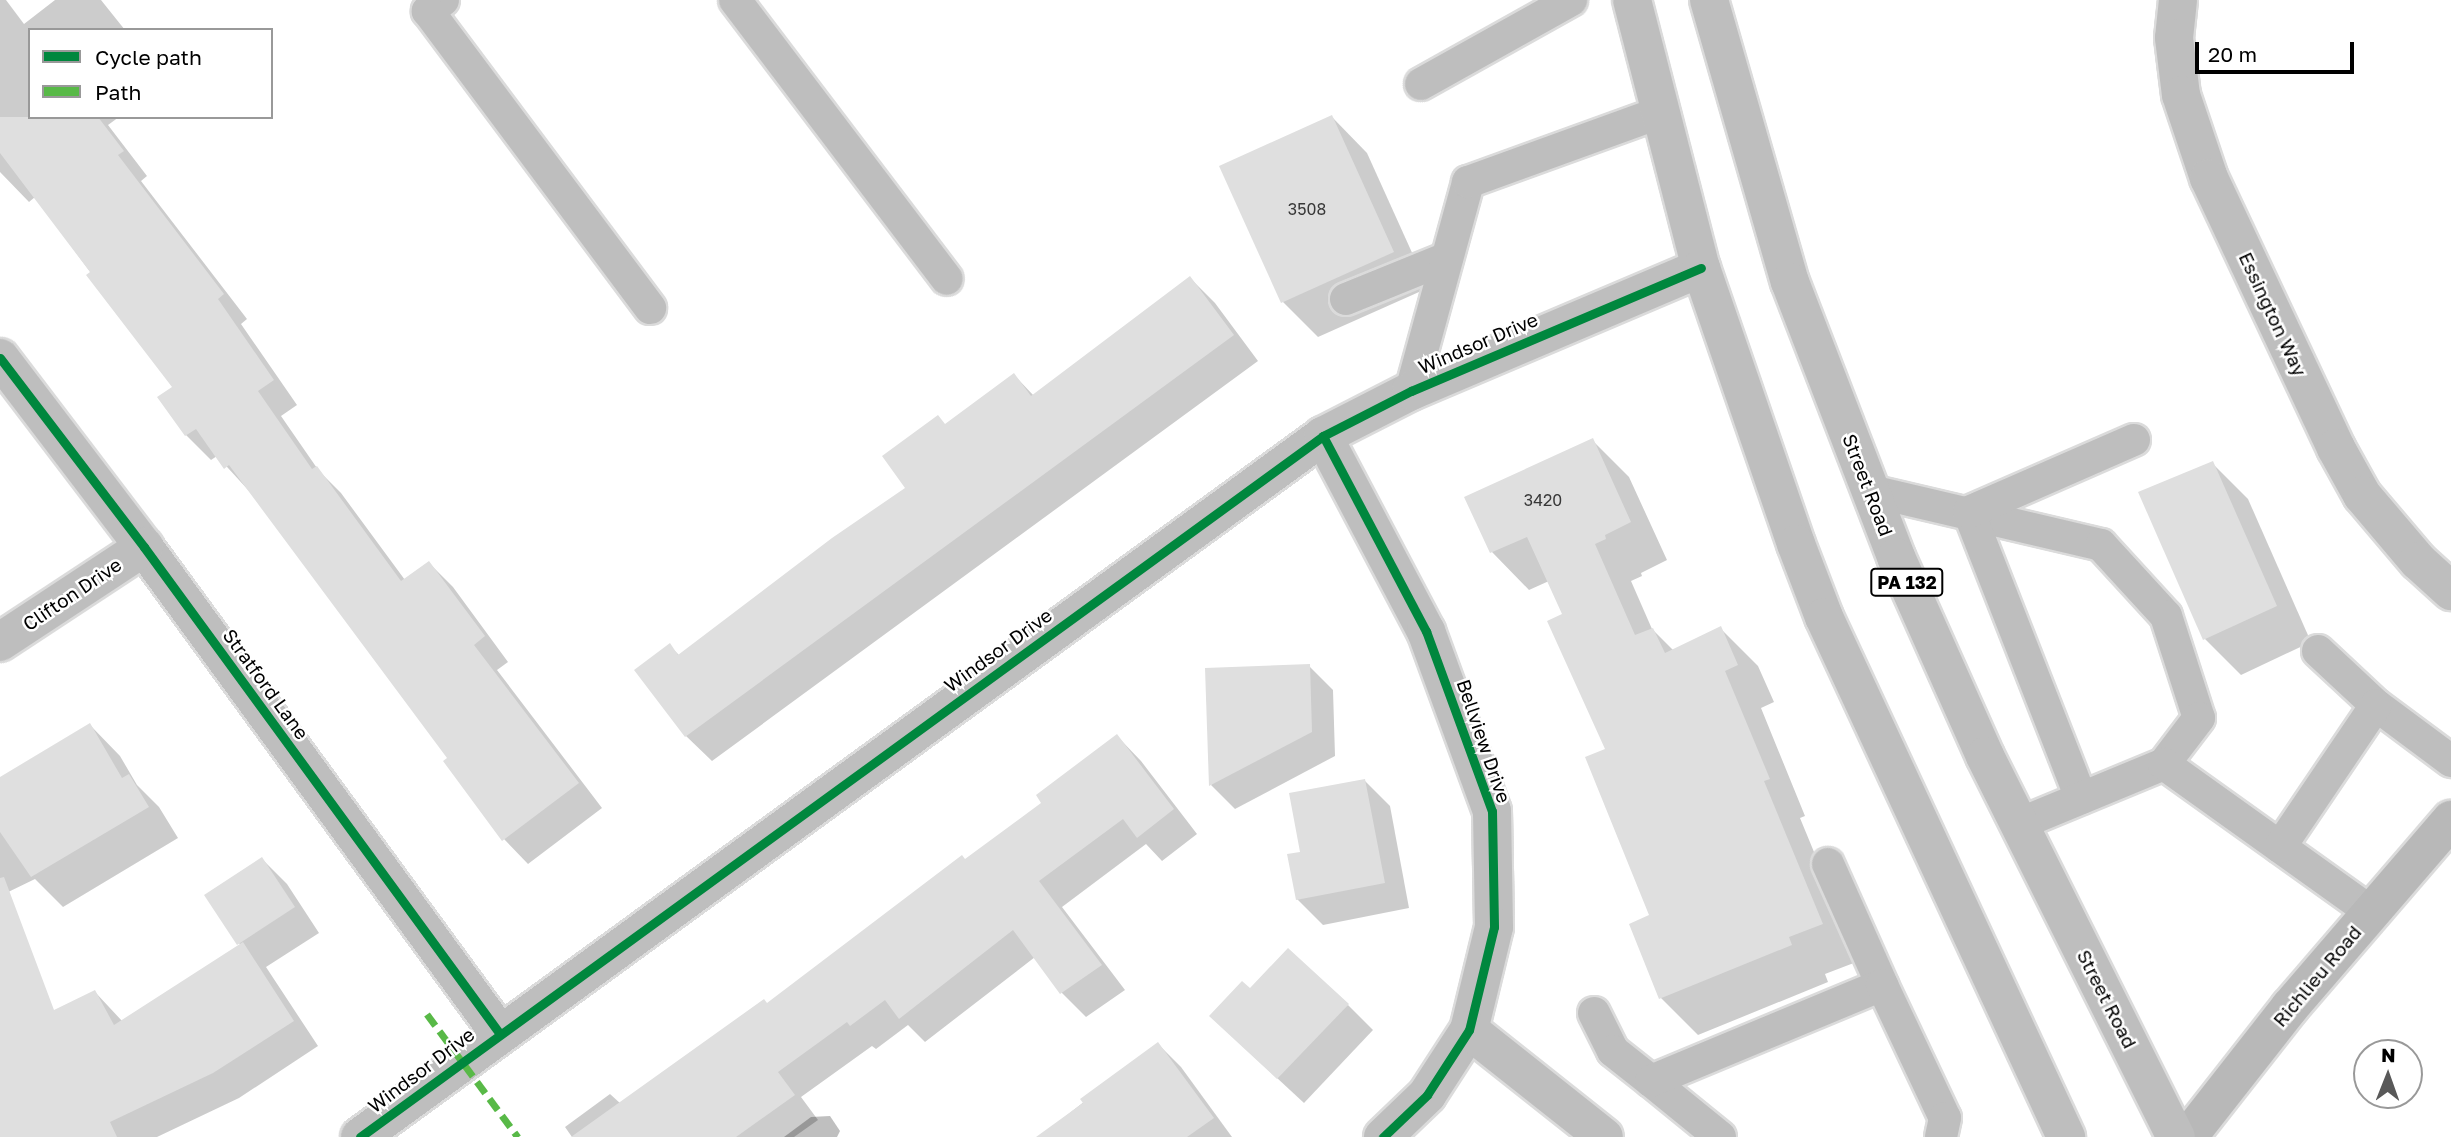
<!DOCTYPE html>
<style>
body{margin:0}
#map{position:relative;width:2451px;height:1137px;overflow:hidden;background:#fff;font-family:"Golos Text",sans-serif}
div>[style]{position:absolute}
.water>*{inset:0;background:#bfbfbf}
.shadow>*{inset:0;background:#0003}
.building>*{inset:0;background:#dfdfdf}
.roads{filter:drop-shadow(2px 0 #dbdbdb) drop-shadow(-2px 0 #dbdbdb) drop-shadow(0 2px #dbdbdb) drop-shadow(0 -2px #dbdbdb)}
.service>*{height:32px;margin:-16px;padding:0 16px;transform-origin:16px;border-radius:16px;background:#bebebe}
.minor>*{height:38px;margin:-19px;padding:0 19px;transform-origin:19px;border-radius:19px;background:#bebebe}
.secondary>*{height:38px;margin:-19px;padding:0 19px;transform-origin:19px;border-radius:19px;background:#b8b8b8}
.primary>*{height:38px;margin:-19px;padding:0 19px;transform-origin:19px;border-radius:19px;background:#bebebe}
.quiet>*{height:7px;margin-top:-3.5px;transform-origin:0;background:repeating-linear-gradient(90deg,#58b947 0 14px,transparent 0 21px)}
.cycleway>*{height:9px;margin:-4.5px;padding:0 4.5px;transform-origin:4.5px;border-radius:4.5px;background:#00873e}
span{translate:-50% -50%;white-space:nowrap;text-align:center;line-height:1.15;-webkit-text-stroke:5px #fff;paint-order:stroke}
.number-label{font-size:16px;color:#383838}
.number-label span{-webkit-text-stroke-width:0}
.shield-label span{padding:2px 5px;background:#fff;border:2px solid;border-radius:5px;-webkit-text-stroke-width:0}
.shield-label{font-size:18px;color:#000;font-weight:700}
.street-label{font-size:19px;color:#000}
.legend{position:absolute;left:28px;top:28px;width:245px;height:91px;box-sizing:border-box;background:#fff;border:2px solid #999;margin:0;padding:9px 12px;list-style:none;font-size:21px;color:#000}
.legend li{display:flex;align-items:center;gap:14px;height:35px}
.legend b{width:35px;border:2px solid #999}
.north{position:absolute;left:2353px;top:1039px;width:70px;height:70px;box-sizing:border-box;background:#fff;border:2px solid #999;border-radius:50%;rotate:1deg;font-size:19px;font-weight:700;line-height:28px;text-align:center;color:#000}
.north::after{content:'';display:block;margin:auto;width:24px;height:32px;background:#595959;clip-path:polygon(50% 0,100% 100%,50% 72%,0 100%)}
.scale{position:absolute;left:2195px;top:42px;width:159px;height:32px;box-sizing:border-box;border:4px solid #000;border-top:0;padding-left:9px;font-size:21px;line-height:24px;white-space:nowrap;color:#000;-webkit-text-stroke:5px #fff;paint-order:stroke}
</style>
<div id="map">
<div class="water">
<i style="clip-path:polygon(830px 1116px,840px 1131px,837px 1137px,784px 1137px,811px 1117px)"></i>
</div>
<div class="shadow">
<i style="clip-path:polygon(0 0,6px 0,24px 24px,55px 0,101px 0,125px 30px,30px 30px,30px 117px,119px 117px,108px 125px,147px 176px,141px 181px,247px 319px,241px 324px,297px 405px,281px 416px,319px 471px,341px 493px,405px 580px,429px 563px,453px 587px,508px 662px,497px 670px,602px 808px,528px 864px,504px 839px,449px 759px,250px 492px,217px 456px,211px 460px,186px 435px,160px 397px,175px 387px,35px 197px,29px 202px,0 172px)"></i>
<i style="clip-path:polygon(1332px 117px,1367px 153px,1428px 288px,1318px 337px,1283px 302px)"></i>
<i style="clip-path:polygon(1190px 278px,1215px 303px,1258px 361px,712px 761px,686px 736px,670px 646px,680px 656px,907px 488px,1014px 375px,1034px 396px)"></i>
<i style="clip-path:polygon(1592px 440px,1629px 477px,1667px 560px,1641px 573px,1642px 576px,1631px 581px,1652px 629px,1674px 651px,1720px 628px,1758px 666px,1774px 702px,1761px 708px,1805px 816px,1800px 818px,1859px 961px,1825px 974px,1828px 982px,1698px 1035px,1661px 998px,1631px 925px,1652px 916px,1608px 750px,1564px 615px,1549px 581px,1529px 590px,1492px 552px,1467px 497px)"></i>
<i style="clip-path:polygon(2212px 463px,2248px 499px,2311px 642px,2241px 675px,2205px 639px)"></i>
<i style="clip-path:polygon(1309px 666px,1333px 690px,1335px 756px,1235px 809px,1211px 785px)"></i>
<i style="clip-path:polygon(90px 725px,120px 756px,137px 785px,159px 807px,178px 838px,63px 907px,35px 879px,0 896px,0 778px)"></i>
<i style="clip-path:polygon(1117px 736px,1141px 761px,1197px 834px,1162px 861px,1146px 844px,1062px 907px,1125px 990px,1086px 1017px,1062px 993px,1035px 957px,925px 1042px,908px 1025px,876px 1049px,872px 1046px,801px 1097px,818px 1120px,794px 1137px,572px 1137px,565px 1127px,610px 1094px,621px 1104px,767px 1005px,1044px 803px)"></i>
<i style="clip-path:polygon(1365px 781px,1390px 806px,1409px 908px,1323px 925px,1297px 899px,1302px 853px)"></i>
<i style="clip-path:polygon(262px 859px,287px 884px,319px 933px,266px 967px,318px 1046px,239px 1098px,157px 1137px,0 1137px,0 1072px,95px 992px,123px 1022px,241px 946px,239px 943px)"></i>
<i style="clip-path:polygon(1348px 1005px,1373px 1030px,1304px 1103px,1237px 1041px)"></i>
<i style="clip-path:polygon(1158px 1044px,1181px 1067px,1232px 1137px,1039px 1137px)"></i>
</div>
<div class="building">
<i style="clip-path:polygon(1332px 115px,1394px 252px,1281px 303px,1219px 166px)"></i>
<i style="clip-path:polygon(0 117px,98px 117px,124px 151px,118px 155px,224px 294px,218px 299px,274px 380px,258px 391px,312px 469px,317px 466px,401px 581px,429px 561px,485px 636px,474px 645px,579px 783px,502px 841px,443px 761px,447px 758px,229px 465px,224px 469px,196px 429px,185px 436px,157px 397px,172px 387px,86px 275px,90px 272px,0 153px)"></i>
<i style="clip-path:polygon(1190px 276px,1234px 335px,685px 737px,634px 670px,670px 643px,678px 655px,832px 538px,905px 488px,882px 456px,938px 415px,945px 424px,1014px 373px,1031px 396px)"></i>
<i style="clip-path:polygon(1593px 438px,1631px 522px,1605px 535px,1606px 539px,1595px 544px,1635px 635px,1653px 628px,1665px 653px,1721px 626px,1738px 665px,1725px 671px,1770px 779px,1764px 781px,1823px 924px,1789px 937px,1792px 945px,1659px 999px,1629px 924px,1649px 915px,1585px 757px,1605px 749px,1547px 621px,1562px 614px,1527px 537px,1490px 553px,1464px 497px)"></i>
<i style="clip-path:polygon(2213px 461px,2277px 606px,2203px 640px,2138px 492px)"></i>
<i style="clip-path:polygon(1310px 664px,1312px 732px,1209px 786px,1205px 668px)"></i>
<i style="clip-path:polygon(90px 723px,122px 778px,129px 774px,149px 807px,31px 877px,0 832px,0 777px)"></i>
<i style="clip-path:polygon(1117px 734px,1174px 809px,1137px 838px,1123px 819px,1039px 881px,1102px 965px,1060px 994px,1013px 930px,899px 1019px,885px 1000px,850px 1026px,847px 1022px,778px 1072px,795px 1095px,736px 1137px,571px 1137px,764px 999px,767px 1003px,962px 855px,965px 859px,1041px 803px,1036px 795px)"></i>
<i style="clip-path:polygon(1365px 779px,1385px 883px,1296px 900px,1287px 854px,1300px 852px,1289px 793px)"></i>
<i style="clip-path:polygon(262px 857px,295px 907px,237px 945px,204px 895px)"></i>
<i style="clip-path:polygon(4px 877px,54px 1010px,95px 990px,114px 1025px,243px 942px,294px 1021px,213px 1073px,110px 1122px,117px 1137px,0 1137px,0 878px)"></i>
<i style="clip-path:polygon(1288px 948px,1349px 1004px,1277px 1079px,1209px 1016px,1242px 981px,1250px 988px)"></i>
<i style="clip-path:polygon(1158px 1042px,1214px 1118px,1187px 1137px,1036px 1137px,1083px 1103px,1080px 1099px)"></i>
</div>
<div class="roads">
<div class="service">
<i style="left:443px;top:0;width:19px;rotate:144deg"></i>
<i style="left:428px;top:11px;width:371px;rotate:53.2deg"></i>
<i style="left:735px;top:0;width:350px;rotate:52.8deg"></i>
<i style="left:1421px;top:84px;width:172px;rotate:-29.2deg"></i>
<i style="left:1346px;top:299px;width:109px;rotate:-22.1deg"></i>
<i style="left:1411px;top:391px;width:217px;rotate:-74.7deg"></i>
<i style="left:1468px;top:182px;width:205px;rotate:-19.9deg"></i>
<i style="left:1871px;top:491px;width:236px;rotate:13.2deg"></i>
<i style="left:2101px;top:545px;width:96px;rotate:47.5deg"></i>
<i style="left:2166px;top:616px;width:107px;rotate:72.1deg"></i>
<i style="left:2199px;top:718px;width:58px;rotate:127.3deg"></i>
<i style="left:2318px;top:651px;width:79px;rotate:43deg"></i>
<i style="left:2376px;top:705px;width:94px;rotate:36.7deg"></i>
<i style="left:2081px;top:798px;width:307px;rotate:-111.4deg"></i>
<i style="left:1969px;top:512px;width:180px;rotate:-23.6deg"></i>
<i style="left:2019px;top:824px;width:157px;rotate:-22.5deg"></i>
<i style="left:2164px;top:764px;width:254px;rotate:35.6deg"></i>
<i style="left:2280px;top:847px;width:171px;rotate:-55.9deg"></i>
<i style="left:1828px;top:864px;width:133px;rotate:65.9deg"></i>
<i style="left:1594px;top:1013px;width:42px;rotate:63.4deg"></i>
<i style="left:1613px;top:1051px;width:48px;rotate:38.3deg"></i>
<i style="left:1720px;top:1137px;width:89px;rotate:-140.9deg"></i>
<i style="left:1651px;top:1081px;width:250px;rotate:-22.6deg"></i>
<i style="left:1882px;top:985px;width:147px;rotate:64.7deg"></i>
<i style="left:1945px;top:1118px;width:19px;rotate:102deg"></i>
</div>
<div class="minor">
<i style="left:2178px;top:0;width:38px;rotate:96deg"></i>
<i style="left:2174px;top:38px;width:57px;rotate:83deg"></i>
<i style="left:2181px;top:95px;width:88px;rotate:71.4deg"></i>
<i style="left:2209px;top:178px;width:298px;rotate:64.8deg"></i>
<i style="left:2336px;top:448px;width:54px;rotate:61deg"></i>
<i style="left:2362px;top:495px;width:87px;rotate:49.7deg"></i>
<i style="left:2418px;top:561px;width:45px;rotate:42.3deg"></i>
<i style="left:0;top:358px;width:238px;rotate:52.7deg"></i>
<i style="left:144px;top:547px;width:603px;rotate:53.83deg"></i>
<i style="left:1323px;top:436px;width:221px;rotate:62.2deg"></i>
<i style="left:1426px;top:631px;width:192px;rotate:69.9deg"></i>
<i style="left:1492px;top:811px;width:116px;rotate:89deg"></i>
<i style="left:1494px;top:927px;width:106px;rotate:103.6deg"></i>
<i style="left:1469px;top:1030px;width:77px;rotate:122.9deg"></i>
<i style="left:1427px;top:1095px;width:61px;rotate:136.3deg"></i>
<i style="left:0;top:642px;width:173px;rotate:-33.4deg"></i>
<i style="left:1469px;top:1030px;width:172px;rotate:38.4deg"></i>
<i style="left:360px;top:1137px;width:1191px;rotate:-36.05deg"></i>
<i style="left:1323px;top:436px;width:99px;rotate:-27.1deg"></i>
<i style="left:1411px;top:391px;width:315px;rotate:-23deg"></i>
</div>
<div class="secondary">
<i style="left:2188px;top:1137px;width:165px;rotate:-51.9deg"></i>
<i style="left:2290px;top:1007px;width:247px;rotate:-49.3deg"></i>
</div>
<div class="primary">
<i style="left:1632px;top:0;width:277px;rotate:75.6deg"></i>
<i style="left:1701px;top:268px;width:292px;rotate:71deg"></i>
<i style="left:1796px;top:544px;width:78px;rotate:69deg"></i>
<i style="left:1824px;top:617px;width:574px;rotate:65.04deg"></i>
<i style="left:1709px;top:0;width:293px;rotate:74deg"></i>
<i style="left:1790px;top:282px;width:295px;rotate:68.9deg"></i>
<i style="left:1896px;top:557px;width:218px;rotate:65.9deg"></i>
<i style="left:1985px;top:756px;width:426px;rotate:63.4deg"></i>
</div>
</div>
<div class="quiet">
<i style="left:427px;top:1014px;width:153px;rotate:53.5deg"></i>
</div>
<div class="cycleway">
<i style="left:0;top:358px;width:238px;rotate:52.7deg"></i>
<i style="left:144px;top:547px;width:603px;rotate:53.83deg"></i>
<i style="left:1323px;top:436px;width:221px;rotate:62.2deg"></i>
<i style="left:1426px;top:631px;width:192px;rotate:69.9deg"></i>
<i style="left:1492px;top:811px;width:116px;rotate:89deg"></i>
<i style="left:1494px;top:927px;width:106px;rotate:103.6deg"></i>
<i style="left:1469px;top:1030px;width:77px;rotate:122.9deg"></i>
<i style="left:1427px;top:1095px;width:61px;rotate:136.3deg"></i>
<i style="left:360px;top:1137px;width:1191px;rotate:-36.05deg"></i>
<i style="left:1323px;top:436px;width:99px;rotate:-27.1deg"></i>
<i style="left:1411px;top:391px;width:315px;rotate:-23deg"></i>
</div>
<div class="number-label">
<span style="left:1307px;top:209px">3508</span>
<span style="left:1543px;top:500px">3420</span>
</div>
<div class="shield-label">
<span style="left:1907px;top:582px">PA 132</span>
</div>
<div class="street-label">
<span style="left:2273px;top:314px;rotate:65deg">Essington Way</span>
<span style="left:1478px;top:343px;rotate:-23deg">Windsor Drive</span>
<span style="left:1868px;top:485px;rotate:69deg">Street Road</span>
<span style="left:72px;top:594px;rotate:-34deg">Clifton Drive</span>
<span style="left:998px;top:650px;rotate:-36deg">Windsor Drive</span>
<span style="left:266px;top:684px;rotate:54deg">Stratford Lane</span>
<span style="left:1484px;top:741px;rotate:71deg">Bellview Drive</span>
<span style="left:2317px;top:976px;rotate:-50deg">Richlieu Road</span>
<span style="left:2107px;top:999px;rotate:63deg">Street Road</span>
<span style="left:421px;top:1070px;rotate:-37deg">Windsor Drive</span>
</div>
<ul class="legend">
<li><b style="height:9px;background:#00873e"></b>Cycle path</li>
<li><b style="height:9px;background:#58b947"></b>Path</li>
</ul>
<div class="north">N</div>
<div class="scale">20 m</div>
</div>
